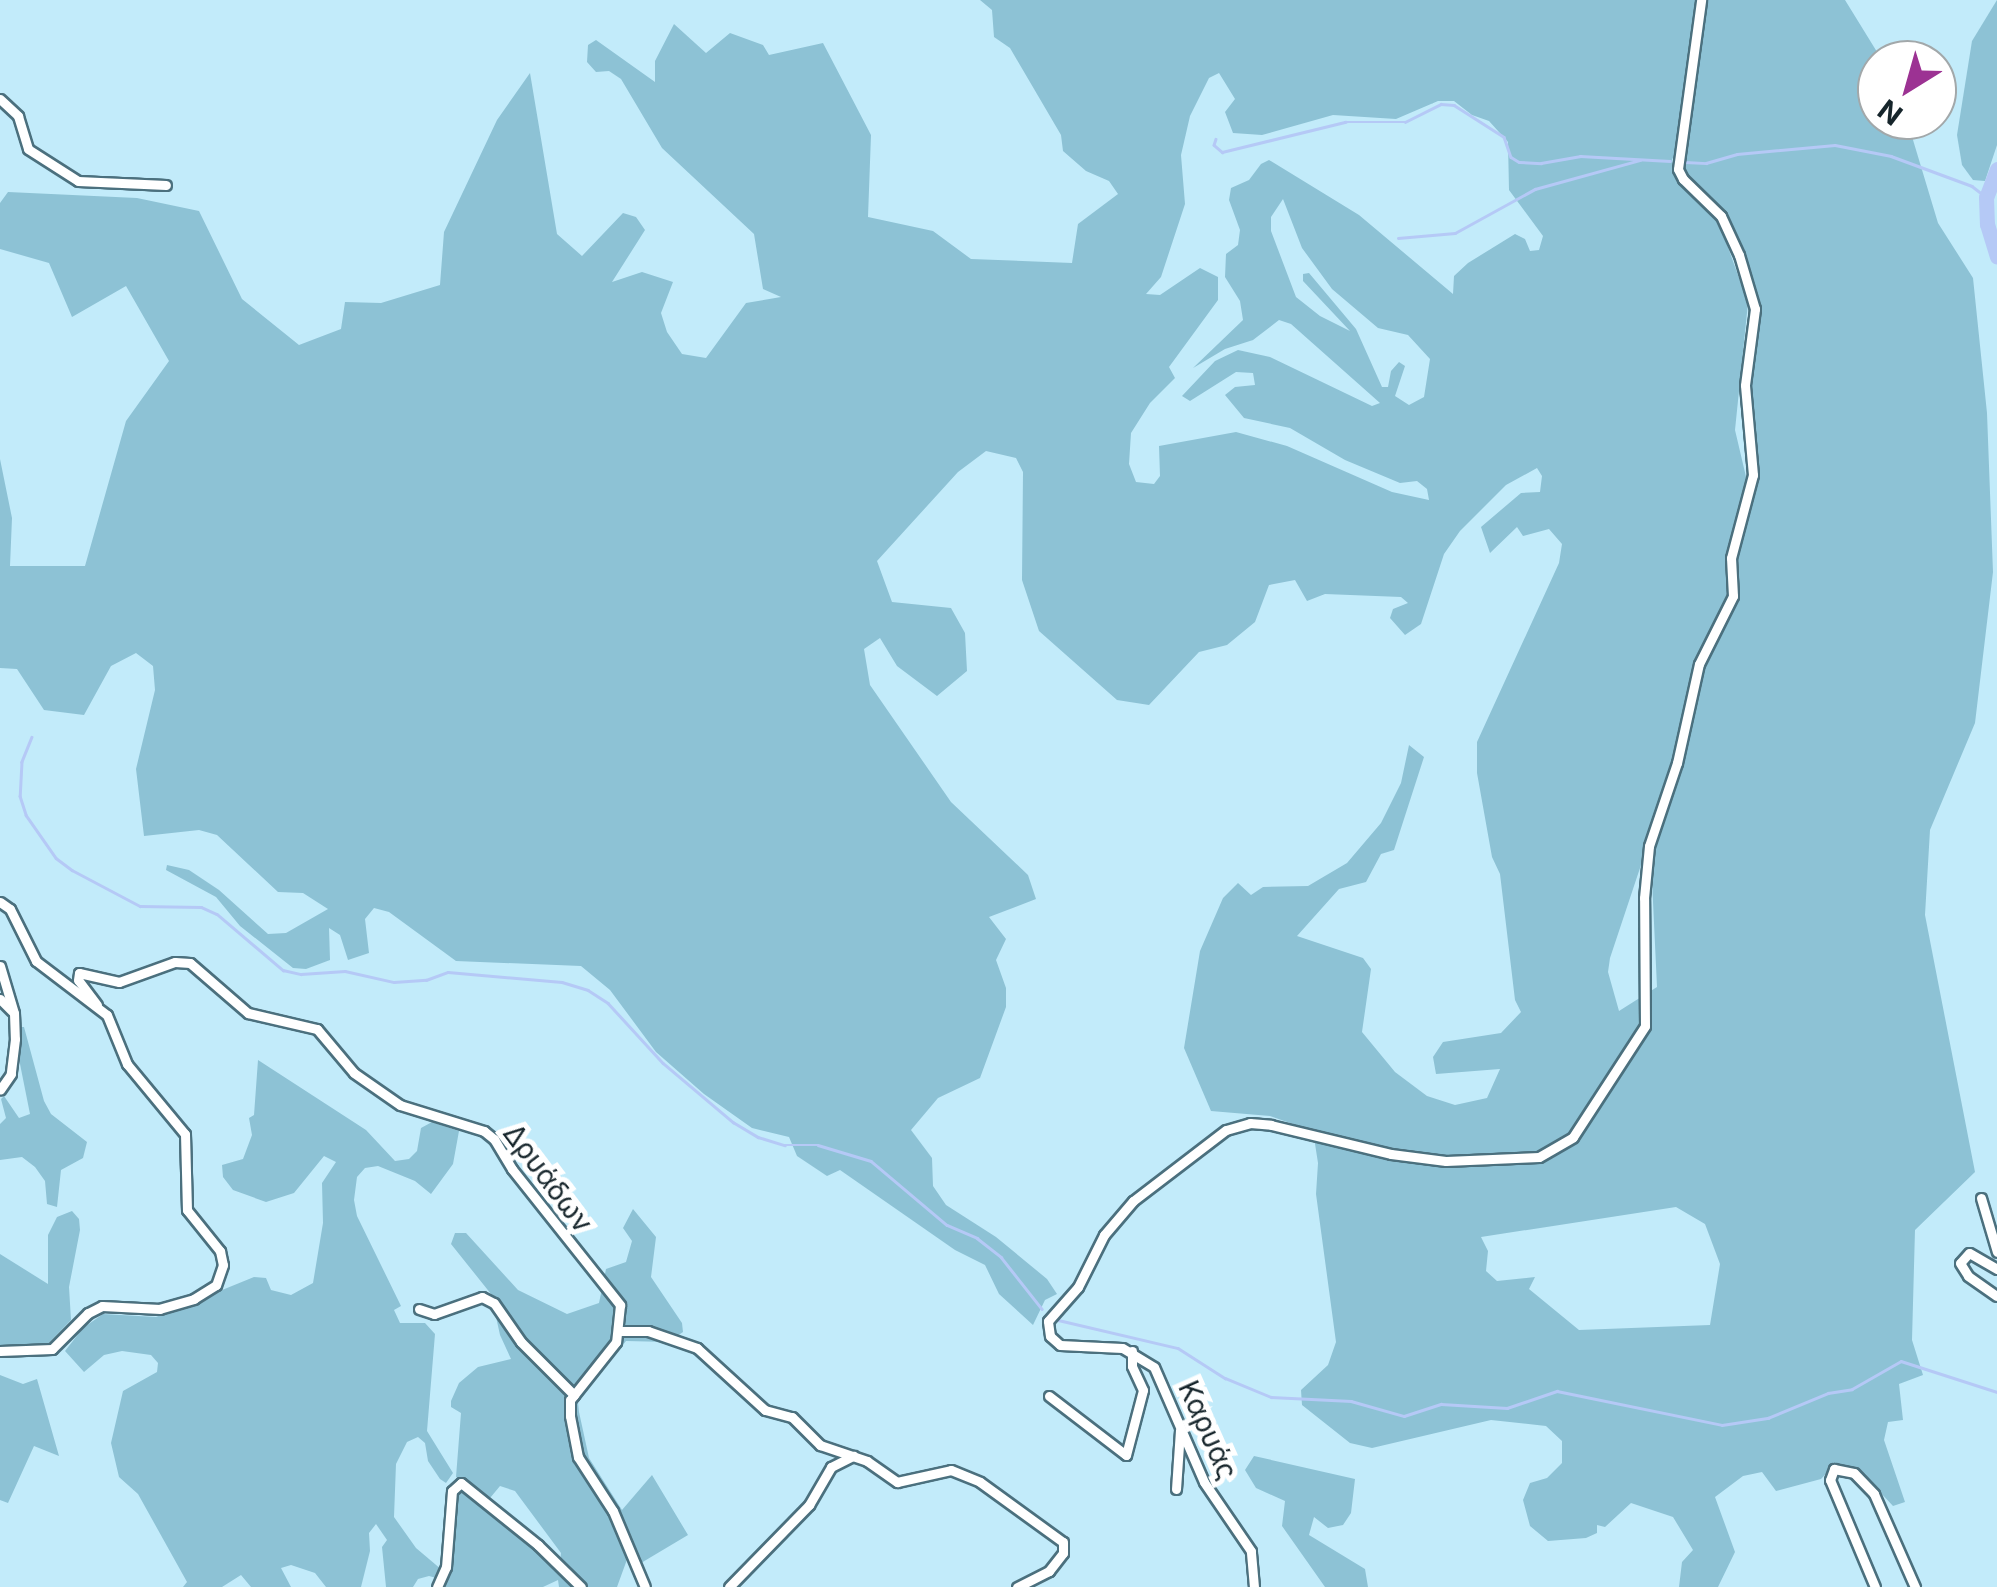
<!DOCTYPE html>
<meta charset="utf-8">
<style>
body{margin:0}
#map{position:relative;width:1997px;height:1587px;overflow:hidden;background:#c2ebfa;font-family:Inter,sans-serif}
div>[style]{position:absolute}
.green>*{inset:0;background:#8dc2d5}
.stream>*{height:2.5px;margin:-1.25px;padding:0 1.25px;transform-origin:1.25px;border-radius:1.25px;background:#b5c9f6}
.river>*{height:15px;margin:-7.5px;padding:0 7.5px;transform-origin:7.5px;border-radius:7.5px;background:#b5c9f6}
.roads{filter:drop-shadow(2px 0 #4b707e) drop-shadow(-2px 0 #4b707e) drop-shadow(0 2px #4b707e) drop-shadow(0 -2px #4b707e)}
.minor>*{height:9px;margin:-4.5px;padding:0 4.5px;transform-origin:4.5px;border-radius:4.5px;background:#fff}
span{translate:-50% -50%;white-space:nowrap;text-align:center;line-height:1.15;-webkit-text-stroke:10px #fff;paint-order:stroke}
.street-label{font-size:28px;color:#16252b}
.north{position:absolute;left:1857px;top:40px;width:100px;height:100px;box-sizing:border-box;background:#fff;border:2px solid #a2a8aa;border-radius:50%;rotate:217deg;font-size:28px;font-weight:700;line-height:40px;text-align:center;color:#16252b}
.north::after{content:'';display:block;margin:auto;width:35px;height:45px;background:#9c3293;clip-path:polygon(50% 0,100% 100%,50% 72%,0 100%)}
</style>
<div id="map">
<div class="green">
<i style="clip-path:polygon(evenodd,980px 0,1845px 0,1882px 60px,1877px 60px,1877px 120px,1907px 120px,1938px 223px,1973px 278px,1987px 413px,1993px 572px,1975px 723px,1930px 830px,1925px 915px,1975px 1172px,1915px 1230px,1912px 1340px,1923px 1375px,1899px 1384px,1903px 1420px,1888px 1422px,1884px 1440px,1905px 1502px,1893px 1506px,1864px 1475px,1846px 1466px,1835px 1464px,1821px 1479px,1776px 1491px,1762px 1472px,1743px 1476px,1715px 1497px,1735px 1552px,1718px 1587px,1679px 1587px,1682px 1562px,1693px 1550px,1673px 1517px,1631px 1503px,1605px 1527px,1597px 1525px,1597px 1533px,1586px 1538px,1548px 1541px,1530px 1526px,1523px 1500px,1530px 1483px,1547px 1478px,1562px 1463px,1562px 1441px,1546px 1426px,1491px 1420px,1372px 1448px,1350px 1443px,1302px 1405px,1301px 1390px,1328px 1365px,1336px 1342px,1316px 1194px,1318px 1163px,1313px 1131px,1270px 1116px,1211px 1111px,1184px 1048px,1200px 951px,1223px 898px,1238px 883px,1251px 895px,1263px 887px,1308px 886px,1347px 863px,1381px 823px,1401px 783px,1409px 745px,1424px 757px,1394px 850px,1381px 854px,1366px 882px,1339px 889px,1297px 936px,1363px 958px,1371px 969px,1362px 1032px,1395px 1072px,1427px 1096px,1455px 1105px,1487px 1098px,1500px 1069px,1436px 1074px,1433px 1057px,1443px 1042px,1501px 1033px,1521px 1012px,1515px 1000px,1500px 874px,1492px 857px,1477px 773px,1477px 742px,1559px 563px,1562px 544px,1549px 529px,1523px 536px,1517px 527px,1490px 553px,1481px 527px,1521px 493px,1540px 492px,1542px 476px,1537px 468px,1506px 485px,1460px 531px,1444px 554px,1421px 624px,1405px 635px,1390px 618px,1393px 609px,1408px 603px,1401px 597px,1325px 594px,1307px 601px,1295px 580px,1269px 585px,1255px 622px,1227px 645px,1199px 652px,1149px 705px,1117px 700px,1039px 631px,1022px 580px,1023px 472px,1016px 458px,986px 451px,958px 472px,877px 561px,892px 602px,951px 608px,965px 633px,967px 671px,937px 696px,897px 666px,880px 638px,864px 649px,870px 685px,951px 802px,1028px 875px,1036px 899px,989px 917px,1006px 939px,996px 960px,1006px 988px,1006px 1007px,980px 1078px,938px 1098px,911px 1130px,932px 1158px,933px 1186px,946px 1205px,996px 1237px,1047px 1279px,1057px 1294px,1045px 1300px,1033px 1325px,999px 1294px,985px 1265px,955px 1250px,840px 1170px,827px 1176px,797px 1156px,789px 1137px,752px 1128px,704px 1094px,656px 1052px,610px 990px,581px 966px,456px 961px,389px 912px,374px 908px,365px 919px,369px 953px,348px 960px,340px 935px,329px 928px,330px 960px,306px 969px,293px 968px,240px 926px,216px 897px,166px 870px,167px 865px,189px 870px,219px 890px,268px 934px,286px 933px,328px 909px,303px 893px,278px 892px,217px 835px,199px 830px,144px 836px,136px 769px,155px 690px,153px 666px,136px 653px,111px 666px,84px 715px,44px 710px,17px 669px,0 668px,0 459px,12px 518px,10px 566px,85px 566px,126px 421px,169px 361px,126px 286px,72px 317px,49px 263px,0 249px,0 203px,8px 192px,137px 198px,199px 211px,242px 299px,299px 345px,341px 329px,345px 302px,381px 303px,440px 285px,444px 232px,497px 120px,530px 73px,557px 234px,582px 256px,623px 213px,636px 217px,645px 230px,612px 282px,642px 272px,673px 282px,661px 313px,667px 332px,682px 354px,706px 358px,746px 303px,781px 297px,763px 289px,754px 234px,662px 148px,621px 79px,609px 71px,596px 72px,587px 62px,588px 45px,596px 40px,655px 82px,655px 61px,674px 24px,706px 53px,730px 33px,763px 45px,769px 55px,823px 43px,871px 135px,868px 217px,933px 231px,971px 259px,1072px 263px,1078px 224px,1118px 194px,1109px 181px,1086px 171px,1063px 151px,1061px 135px,1010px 48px,994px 37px,992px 10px,980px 0,1219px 73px,1235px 99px,1225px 112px,1233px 133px,1262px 135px,1333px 115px,1396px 119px,1438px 101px,1454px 101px,1472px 115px,1489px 121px,1508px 142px,1509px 190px,1543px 236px,1539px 250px,1530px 251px,1525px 239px,1515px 234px,1468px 263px,1454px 276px,1453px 294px,1359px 215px,1269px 160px,1261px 164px,1249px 180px,1231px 188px,1229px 200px,1240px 230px,1238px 245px,1226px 254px,1225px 277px,1240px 301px,1243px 320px,1193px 368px,1225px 349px,1253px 340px,1279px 320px,1291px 324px,1380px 403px,1372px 406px,1270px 357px,1238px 350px,1215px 361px,1182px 396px,1190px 401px,1236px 372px,1253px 373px,1255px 385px,1235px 387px,1225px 395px,1244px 418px,1290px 428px,1345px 460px,1400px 483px,1417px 481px,1427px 489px,1429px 500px,1392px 492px,1287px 446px,1236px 432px,1159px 446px,1160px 476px,1154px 484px,1136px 482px,1129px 464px,1131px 433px,1150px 403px,1175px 378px,1169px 367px,1218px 300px,1218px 277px,1200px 268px,1160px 295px,1146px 294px,1161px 277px,1185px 204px,1181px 155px,1190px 116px,1209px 78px,1219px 73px,980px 0,1672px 158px,1724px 213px,1760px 311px,1750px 386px,1759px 473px,1747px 481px,1735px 430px,1748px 303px,1720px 225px,1675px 175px,1672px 158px,980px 0,1283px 199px,1302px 248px,1332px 289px,1378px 328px,1408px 335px,1430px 359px,1424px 397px,1409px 405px,1395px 396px,1405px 366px,1399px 362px,1391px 371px,1388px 387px,1382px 387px,1356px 329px,1309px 273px,1303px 274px,1303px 281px,1350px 331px,1320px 316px,1296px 297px,1271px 231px,1271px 217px,1283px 199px,980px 0,1650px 838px,1657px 987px,1619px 1011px,1608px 972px,1610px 958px,1650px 838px,980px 0,1676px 1207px,1705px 1224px,1720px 1264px,1710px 1325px,1579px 1330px,1529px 1289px,1535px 1277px,1497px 1281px,1486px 1271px,1488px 1251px,1481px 1237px,1676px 1207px)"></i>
<i style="clip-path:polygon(1997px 0,1997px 145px,1985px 181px,1973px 180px,1962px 165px,1957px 135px,1972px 41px)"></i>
<i style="clip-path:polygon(20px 1027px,24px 1027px,44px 1101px,51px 1114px,87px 1142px,83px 1158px,61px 1170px,57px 1207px,47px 1204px,45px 1181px,35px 1167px,22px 1157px,0 1160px,0 1124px,6px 1118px,1px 1099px,4px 1096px,19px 1118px,30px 1114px,20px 1064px)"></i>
<i style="clip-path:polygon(258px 1060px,366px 1130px,395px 1161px,409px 1159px,417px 1151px,421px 1128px,432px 1122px,459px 1131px,453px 1164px,431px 1194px,415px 1181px,378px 1166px,365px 1168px,357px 1177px,354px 1200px,357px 1216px,401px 1306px,394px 1310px,400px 1323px,425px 1323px,435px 1334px,427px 1431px,453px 1473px,446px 1483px,440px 1479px,428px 1461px,425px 1443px,418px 1437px,407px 1442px,396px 1464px,394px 1517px,416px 1548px,442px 1570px,440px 1579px,429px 1576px,418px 1579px,413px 1587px,386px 1587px,382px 1547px,387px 1540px,376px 1524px,369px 1533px,370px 1551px,361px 1587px,326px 1587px,315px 1573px,291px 1565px,281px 1568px,291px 1587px,251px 1587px,241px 1575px,222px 1587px,183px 1587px,187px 1582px,138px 1494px,119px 1477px,111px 1443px,123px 1391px,157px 1372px,158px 1363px,151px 1355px,122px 1351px,104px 1355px,84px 1372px,65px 1351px,83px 1328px,103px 1314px,156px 1317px,254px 1277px,266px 1278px,271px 1290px,291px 1295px,313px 1283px,323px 1223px,322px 1183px,336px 1162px,324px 1156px,294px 1193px,266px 1202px,233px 1190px,223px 1177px,222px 1165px,243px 1159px,252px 1135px,249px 1118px,254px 1115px)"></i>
<i style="clip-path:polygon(633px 1209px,656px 1237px,651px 1277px,682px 1323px,683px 1332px,668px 1342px,626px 1341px,578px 1402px,579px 1412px,589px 1458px,622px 1510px,652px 1475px,688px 1535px,641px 1563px,629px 1554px,617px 1587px,559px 1587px,558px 1580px,543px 1587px,441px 1587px,448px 1568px,452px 1509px,458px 1489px,465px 1490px,560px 1564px,561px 1553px,515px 1491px,500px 1486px,490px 1498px,456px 1477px,461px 1413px,451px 1407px,451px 1401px,459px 1383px,478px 1367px,511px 1359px,500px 1335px,491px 1294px,451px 1244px,455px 1233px,466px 1233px,518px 1290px,567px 1314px,599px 1303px,606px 1269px,626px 1262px,632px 1241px,623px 1228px)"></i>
<i style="clip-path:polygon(72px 1211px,79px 1219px,80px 1230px,69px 1287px,71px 1320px,43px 1349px,0 1347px,0 1254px,48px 1284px,48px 1235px,57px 1217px)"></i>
<i style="clip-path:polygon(0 1375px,23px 1384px,37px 1379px,59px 1456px,34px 1446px,8px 1503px,0 1500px)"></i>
<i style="clip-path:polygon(1254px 1456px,1355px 1479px,1351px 1513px,1343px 1525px,1328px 1528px,1314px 1517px,1309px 1535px,1365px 1569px,1368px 1587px,1325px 1587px,1282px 1526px,1285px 1501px,1256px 1488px,1245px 1470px)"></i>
</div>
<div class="stream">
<i style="left:1216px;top:139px;width:6px;rotate:108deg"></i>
<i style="left:1214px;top:145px;width:11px;rotate:41deg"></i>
<i style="left:1222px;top:152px;width:127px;rotate:-13.7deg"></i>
<i style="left:1345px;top:122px;width:60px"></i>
<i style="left:1405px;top:122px;width:40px;rotate:-26.6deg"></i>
<i style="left:1441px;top:104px;width:13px;rotate:4deg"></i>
<i style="left:1454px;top:105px;width:59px;rotate:32.6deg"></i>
<i style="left:1504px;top:137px;width:21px;rotate:71deg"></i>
<i style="left:1511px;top:157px;width:9px;rotate:32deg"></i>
<i style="left:1519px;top:162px;width:22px;rotate:3deg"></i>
<i style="left:1541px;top:163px;width:40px;rotate:-10deg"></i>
<i style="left:1580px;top:156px;width:90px;rotate:3.2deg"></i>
<i style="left:1685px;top:162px;width:21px;rotate:3deg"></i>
<i style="left:1706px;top:163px;width:32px;rotate:-16deg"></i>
<i style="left:1737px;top:154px;width:98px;rotate:-5.2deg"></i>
<i style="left:1835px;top:145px;width:57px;rotate:11.1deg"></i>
<i style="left:1891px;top:156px;width:86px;rotate:20.3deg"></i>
<i style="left:1972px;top:186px;width:18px;rotate:38deg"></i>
<i style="left:1398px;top:238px;width:57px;rotate:-5deg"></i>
<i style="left:1455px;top:233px;width:91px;rotate:-28.8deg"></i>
<i style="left:1535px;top:189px;width:109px;rotate:-15.4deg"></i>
<i style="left:32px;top:737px;width:27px;rotate:112deg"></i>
<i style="left:22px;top:762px;width:34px;rotate:93deg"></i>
<i style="left:20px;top:796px;width:20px;rotate:72deg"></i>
<i style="left:26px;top:815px;width:52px;rotate:55.1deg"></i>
<i style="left:56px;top:858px;width:20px;rotate:37deg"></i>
<i style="left:72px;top:870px;width:77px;rotate:27.9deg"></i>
<i style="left:140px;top:906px;width:61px;rotate:0.9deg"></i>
<i style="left:201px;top:907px;width:17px;rotate:24deg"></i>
<i style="left:217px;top:914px;width:87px;rotate:40.3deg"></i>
<i style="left:283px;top:970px;width:18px;rotate:13deg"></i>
<i style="left:301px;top:974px;width:44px;rotate:-3.9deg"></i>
<i style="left:345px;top:971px;width:50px;rotate:12.7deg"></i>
<i style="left:394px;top:982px;width:32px;rotate:-4deg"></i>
<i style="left:426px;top:980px;width:23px;rotate:-20deg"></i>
<i style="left:448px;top:972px;width:114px;rotate:5deg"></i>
<i style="left:562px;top:982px;width:27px;rotate:17deg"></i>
<i style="left:588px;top:990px;width:24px;rotate:33deg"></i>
<i style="left:608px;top:1003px;width:81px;rotate:47.5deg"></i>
<i style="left:663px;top:1063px;width:92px;rotate:40.1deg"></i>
<i style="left:733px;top:1122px;width:29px;rotate:31deg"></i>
<i style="left:758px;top:1137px;width:28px;rotate:17deg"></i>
<i style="left:785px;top:1145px;width:33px"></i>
<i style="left:818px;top:1145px;width:55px;rotate:16.8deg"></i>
<i style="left:871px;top:1161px;width:99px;rotate:40.1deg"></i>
<i style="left:947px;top:1225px;width:33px;rotate:23deg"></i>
<i style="left:977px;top:1238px;width:31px;rotate:38deg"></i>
<i style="left:1001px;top:1257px;width:66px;rotate:51.7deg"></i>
<i style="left:1054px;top:1319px;width:127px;rotate:13.2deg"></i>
<i style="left:1178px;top:1348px;width:56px;rotate:32.6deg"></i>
<i style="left:1225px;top:1378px;width:50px;rotate:22.4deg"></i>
<i style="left:1271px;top:1397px;width:80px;rotate:2.9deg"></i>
<i style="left:1351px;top:1401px;width:55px;rotate:15.8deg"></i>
<i style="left:1404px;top:1416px;width:39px;rotate:-18deg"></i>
<i style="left:1441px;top:1404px;width:66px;rotate:3.5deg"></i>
<i style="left:1507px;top:1408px;width:53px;rotate:-18.8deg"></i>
<i style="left:1557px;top:1391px;width:168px;rotate:11.6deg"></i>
<i style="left:1722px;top:1425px;width:47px;rotate:-8.7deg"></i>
<i style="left:1768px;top:1418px;width:65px;rotate:-22.6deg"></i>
<i style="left:1828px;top:1393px;width:24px;rotate:-9deg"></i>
<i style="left:1852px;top:1389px;width:56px;rotate:-29.7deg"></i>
<i style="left:1901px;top:1361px;width:101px;rotate:17.9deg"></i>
</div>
<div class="river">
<i style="left:1997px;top:169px;width:30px;rotate:111deg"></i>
<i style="left:1986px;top:197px;width:27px;rotate:88deg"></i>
<i style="left:1987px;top:224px;width:34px;rotate:73deg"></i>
</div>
<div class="roads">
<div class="minor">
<i style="left:0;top:99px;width:25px;rotate:43deg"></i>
<i style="left:18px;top:116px;width:34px;rotate:73deg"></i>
<i style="left:28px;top:149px;width:59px;rotate:32.6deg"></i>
<i style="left:78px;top:181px;width:88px;rotate:2.6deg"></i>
<i style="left:0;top:902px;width:12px;rotate:35deg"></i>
<i style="left:10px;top:909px;width:58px;rotate:63.4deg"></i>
<i style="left:36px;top:961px;width:89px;rotate:37.3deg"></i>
<i style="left:107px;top:1015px;width:53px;rotate:67.8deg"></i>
<i style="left:127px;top:1064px;width:91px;rotate:50.4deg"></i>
<i style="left:185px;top:1134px;width:76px;rotate:88.5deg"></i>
<i style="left:187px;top:1210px;width:53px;rotate:51.2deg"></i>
<i style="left:220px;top:1251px;width:14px;rotate:78deg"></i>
<i style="left:223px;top:1265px;width:21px;rotate:109deg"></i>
<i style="left:216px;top:1285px;width:26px;rotate:148deg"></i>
<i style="left:194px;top:1299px;width:35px;rotate:164deg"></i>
<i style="left:160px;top:1309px;width:58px;rotate:-177deg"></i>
<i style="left:102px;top:1306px;width:16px;rotate:153deg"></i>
<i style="left:88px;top:1313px;width:51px;rotate:135deg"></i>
<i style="left:52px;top:1349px;width:52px;rotate:177.8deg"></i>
<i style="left:0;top:966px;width:49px;rotate:73.4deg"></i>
<i style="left:14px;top:1013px;width:26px;rotate:88deg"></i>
<i style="left:15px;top:1039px;width:35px;rotate:97deg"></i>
<i style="left:11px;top:1074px;width:19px;rotate:125deg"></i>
<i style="left:0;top:999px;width:17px;rotate:45deg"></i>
<i style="left:97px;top:1005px;width:31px;rotate:-127deg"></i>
<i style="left:78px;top:980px;width:7px;rotate:-82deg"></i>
<i style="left:79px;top:973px;width:41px;rotate:12.7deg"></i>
<i style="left:119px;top:982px;width:59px;rotate:-19.7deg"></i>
<i style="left:175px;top:962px;width:15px;rotate:4deg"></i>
<i style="left:190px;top:963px;width:77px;rotate:40.8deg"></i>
<i style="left:248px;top:1013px;width:71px;rotate:13.1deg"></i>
<i style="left:317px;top:1029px;width:57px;rotate:49.9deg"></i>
<i style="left:354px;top:1073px;width:56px;rotate:34.8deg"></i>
<i style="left:400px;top:1105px;width:88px;rotate:17.2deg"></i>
<i style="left:484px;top:1131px;width:13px;rotate:39deg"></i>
<i style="left:494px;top:1139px;width:35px;rotate:59deg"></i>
<i style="left:512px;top:1169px;width:174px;rotate:51.5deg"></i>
<i style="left:620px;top:1305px;width:37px;rotate:96deg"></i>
<i style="left:616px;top:1342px;width:74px;rotate:128.4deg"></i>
<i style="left:570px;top:1400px;width:16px;rotate:90deg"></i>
<i style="left:570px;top:1416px;width:42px;rotate:79deg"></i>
<i style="left:578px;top:1457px;width:64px;rotate:57.1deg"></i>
<i style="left:613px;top:1511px;width:82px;rotate:67.2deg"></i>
<i style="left:1981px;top:1198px;width:56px;rotate:73.5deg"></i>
<i style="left:1997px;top:1269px;width:32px;rotate:-150deg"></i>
<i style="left:1969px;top:1253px;width:13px;rotate:132deg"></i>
<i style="left:1960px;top:1263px;width:15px;rotate:58deg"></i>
<i style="left:1968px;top:1276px;width:35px;rotate:35deg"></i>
<i style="left:419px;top:1309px;width:16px;rotate:18deg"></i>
<i style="left:434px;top:1314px;width:51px;rotate:-19.5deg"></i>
<i style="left:482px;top:1297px;width:13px;rotate:27deg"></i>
<i style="left:494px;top:1303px;width:47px;rotate:55.3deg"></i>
<i style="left:521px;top:1342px;width:75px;rotate:45deg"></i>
<i style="left:619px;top:1331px;width:29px"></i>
<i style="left:648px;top:1331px;width:52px;rotate:19.1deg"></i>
<i style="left:697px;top:1348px;width:92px;rotate:42.4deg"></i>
<i style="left:765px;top:1410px;width:28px;rotate:15deg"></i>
<i style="left:792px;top:1417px;width:40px;rotate:45deg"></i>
<i style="left:820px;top:1445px;width:50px;rotate:18.8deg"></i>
<i style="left:867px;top:1461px;width:37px;rotate:35deg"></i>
<i style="left:897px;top:1482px;width:55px;rotate:-12.5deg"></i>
<i style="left:951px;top:1470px;width:31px;rotate:22deg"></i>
<i style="left:980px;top:1482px;width:102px;rotate:35.9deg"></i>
<i style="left:1063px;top:1542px;width:11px;rotate:90deg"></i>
<i style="left:1063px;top:1553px;width:23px;rotate:128deg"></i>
<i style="left:1049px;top:1571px;width:36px;rotate:153deg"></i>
<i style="left:1049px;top:1396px;width:97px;rotate:37.5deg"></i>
<i style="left:1126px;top:1455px;width:67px;rotate:-75.3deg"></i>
<i style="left:1143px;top:1390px;width:26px;rotate:-115deg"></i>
<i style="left:1132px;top:1366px;width:15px;rotate:-90deg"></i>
<i style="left:1176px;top:1489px;width:59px;rotate:-86.1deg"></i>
<i style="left:437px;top:1587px;width:22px;rotate:-66deg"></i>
<i style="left:446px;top:1567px;width:76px;rotate:-85.5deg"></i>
<i style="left:452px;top:1491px;width:12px;rotate:-42deg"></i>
<i style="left:461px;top:1483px;width:99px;rotate:38.8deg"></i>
<i style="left:538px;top:1545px;width:60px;rotate:44.3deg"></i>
<i style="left:729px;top:1587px;width:115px;rotate:-45.7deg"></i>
<i style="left:809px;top:1505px;width:44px;rotate:-59.9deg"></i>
<i style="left:831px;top:1467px;width:25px;rotate:-27deg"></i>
<i style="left:1254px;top:1587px;width:36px;rotate:-95deg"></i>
<i style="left:1251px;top:1551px;width:83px;rotate:-124.3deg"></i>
<i style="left:1204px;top:1482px;width:125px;rotate:-113.5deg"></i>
<i style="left:1154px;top:1367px;width:37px;rotate:-149deg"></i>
<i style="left:1122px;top:1348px;width:62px;rotate:-177.2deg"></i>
<i style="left:1060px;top:1345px;width:13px;rotate:-138deg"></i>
<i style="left:1050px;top:1336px;width:15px;rotate:-98deg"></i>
<i style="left:1048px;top:1321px;width:45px;rotate:-48.6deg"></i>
<i style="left:1078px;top:1287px;width:58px;rotate:-63.4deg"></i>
<i style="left:1104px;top:1235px;width:45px;rotate:-49.5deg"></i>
<i style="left:1133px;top:1201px;width:117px;rotate:-37.4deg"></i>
<i style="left:1226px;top:1130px;width:25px;rotate:-16deg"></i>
<i style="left:1250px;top:1123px;width:21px;rotate:5deg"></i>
<i style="left:1271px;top:1125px;width:123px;rotate:13.6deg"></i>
<i style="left:1391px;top:1154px;width:55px;rotate:7.3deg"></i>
<i style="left:1446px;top:1161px;width:93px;rotate:-2.5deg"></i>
<i style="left:1539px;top:1157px;width:39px;rotate:-30deg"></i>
<i style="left:1573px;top:1137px;width:132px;rotate:-57deg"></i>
<i style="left:1645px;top:1026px;width:128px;rotate:-90.4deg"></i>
<i style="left:1644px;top:898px;width:52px;rotate:-84.5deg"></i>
<i style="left:1649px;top:846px;width:88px;rotate:-71.4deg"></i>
<i style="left:1677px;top:763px;width:101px;rotate:-77.5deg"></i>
<i style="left:1699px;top:664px;width:76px;rotate:-63.4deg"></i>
<i style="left:1733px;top:596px;width:38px;rotate:-93deg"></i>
<i style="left:1731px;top:558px;width:86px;rotate:-75.2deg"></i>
<i style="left:1753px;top:475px;width:90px;rotate:-95.1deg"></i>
<i style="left:1745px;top:385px;width:77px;rotate:-82.5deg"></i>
<i style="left:1755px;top:309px;width:56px;rotate:-106.5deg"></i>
<i style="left:1739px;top:255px;width:43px;rotate:-114.8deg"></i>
<i style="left:1721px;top:216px;width:53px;rotate:-135.8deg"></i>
<i style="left:1683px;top:179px;width:11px;rotate:-117deg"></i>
<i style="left:1678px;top:169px;width:171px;rotate:-82.2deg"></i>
<i style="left:1875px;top:1587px;width:116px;rotate:-112.8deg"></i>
<i style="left:1830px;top:1480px;width:12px;rotate:-70deg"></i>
<i style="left:1834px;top:1469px;width:20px;rotate:11deg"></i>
<i style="left:1854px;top:1473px;width:29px;rotate:46deg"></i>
<i style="left:1874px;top:1494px;width:102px;rotate:66.2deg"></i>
</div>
</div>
<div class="street-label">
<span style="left:548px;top:1178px;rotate:53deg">Δρυάδων</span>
<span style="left:1208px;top:1430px;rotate:66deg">Καρυάς</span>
</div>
<div class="north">N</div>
</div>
